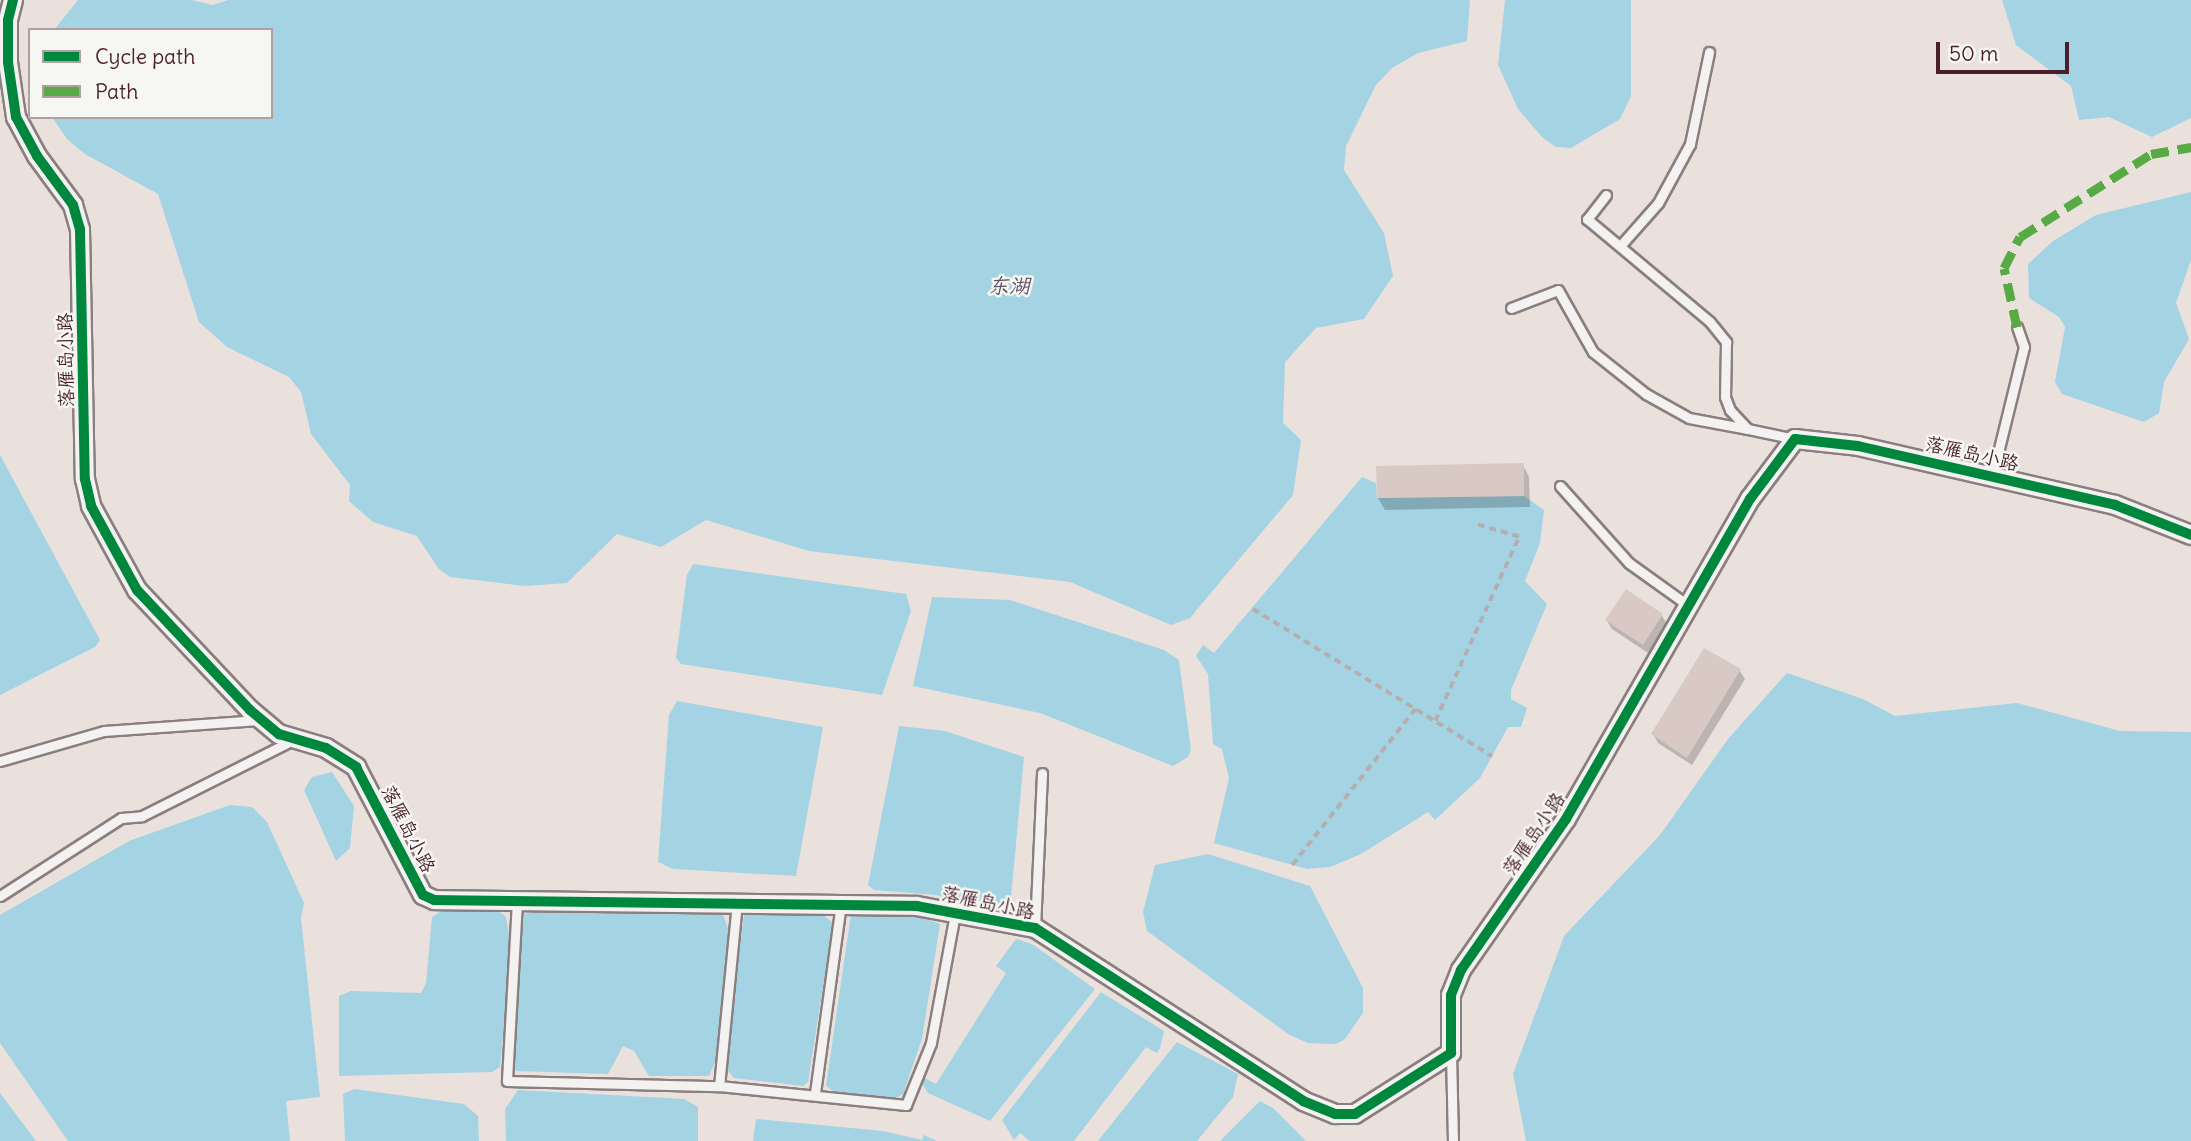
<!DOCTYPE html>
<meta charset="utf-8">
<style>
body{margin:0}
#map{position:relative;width:2191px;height:1141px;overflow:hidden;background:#eae1dd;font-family:Delius,"LXGW WenKai TC",sans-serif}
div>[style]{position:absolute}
.water>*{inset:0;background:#a4d3e4}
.shadow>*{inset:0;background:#0003}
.building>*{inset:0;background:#d8c9c5}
.path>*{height:3.5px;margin-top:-1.75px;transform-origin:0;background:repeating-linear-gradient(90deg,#b4afae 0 7px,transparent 0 12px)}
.roads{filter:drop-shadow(2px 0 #8a7e7e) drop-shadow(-2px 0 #8a7e7e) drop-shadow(0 2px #8a7e7e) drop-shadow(0 -2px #8a7e7e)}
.lane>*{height:9px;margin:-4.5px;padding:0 4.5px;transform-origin:4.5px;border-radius:4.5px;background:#f3f2f0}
.street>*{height:18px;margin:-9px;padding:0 9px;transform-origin:9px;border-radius:9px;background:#f3f2f0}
.quiet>*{height:9px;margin-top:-4.5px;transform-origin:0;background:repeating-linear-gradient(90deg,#57aa44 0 18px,transparent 0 27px)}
.cycleway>*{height:10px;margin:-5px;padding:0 5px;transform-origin:5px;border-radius:5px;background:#00873e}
span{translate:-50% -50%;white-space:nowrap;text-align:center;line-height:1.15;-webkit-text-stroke:5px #f6f6f2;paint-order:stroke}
.street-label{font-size:19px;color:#4a1f2b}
.water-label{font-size:21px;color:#5c5363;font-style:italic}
.legend{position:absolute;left:28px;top:28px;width:245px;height:91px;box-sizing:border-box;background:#f6f6f2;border:2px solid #b1a0a2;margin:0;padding:9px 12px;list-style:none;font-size:21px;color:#4a1f2b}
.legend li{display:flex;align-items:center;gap:14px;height:35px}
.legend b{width:35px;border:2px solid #b1a0a2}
.scale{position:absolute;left:1936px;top:42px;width:133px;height:32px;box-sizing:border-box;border:4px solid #4a1f2b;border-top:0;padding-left:9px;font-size:21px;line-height:24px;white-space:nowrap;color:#4a1f2b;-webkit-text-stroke:5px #f6f6f2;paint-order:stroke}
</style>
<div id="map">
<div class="water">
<i style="clip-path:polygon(78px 0,192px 0,213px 5px,228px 0,1470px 0,1467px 41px,1418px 53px,1392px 68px,1376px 85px,1346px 146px,1344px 170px,1384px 233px,1393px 276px,1364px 319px,1316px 328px,1285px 362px,1283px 423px,1301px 440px,1293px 495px,1190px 618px,1171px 625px,1070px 582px,809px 551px,706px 520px,661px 547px,617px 534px,567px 583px,525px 586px,450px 577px,438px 568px,417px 536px,373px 522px,349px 501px,350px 485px,311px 434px,301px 392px,289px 377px,227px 347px,199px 322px,158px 194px,85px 154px,67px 139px,52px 117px,271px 117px,271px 30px,54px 30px)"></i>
<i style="clip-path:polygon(1505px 0,1631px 0,1631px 96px,1620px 119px,1571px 148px,1556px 147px,1543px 138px,1518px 109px,1498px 65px)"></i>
<i style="clip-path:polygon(2002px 0,2191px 0,2191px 118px,2152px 137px,2109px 117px,2079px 120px,2071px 86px,2016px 45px)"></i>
<i style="clip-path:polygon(2191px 192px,2191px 260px,2176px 303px,2189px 339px,2164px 382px,2159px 413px,2144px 422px,2062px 394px,2055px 382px,2065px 327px,2059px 317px,2029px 298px,2028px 264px,2053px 241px,2096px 215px)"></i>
<i style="clip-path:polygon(0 455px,100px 640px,95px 647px,0 695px)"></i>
<i style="clip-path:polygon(1362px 477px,1376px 483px,1377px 498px,1524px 496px,1544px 510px,1540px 543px,1525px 581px,1547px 604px,1511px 690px,1511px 699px,1527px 708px,1521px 727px,1508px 727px,1480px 778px,1435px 820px,1428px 812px,1361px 854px,1330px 867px,1307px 869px,1214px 843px,1229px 778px,1222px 749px,1213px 744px,1208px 674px,1196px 656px,1203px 645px,1214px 653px)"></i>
<i style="clip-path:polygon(693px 564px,906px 594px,911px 611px,882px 695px,681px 664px,676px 658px,687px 575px)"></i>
<i style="clip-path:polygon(932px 597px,1010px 600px,1164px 650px,1179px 660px,1191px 750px,1188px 757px,1173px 766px,1040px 713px,913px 686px)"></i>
<i style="clip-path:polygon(1787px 673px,1863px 699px,1895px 716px,2017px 703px,2120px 731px,2191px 732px,2191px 1141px,1526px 1141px,1513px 1074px,1564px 936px,1660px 835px,1728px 739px)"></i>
<i style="clip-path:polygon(677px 701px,823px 727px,796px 876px,673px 869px,658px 862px,669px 715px)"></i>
<i style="clip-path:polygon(899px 726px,945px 731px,1024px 757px,1011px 898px,997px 909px,936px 895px,874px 890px,868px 885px)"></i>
<i style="clip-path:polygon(332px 772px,354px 806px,350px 848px,336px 861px,304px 790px,312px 777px)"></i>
<i style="clip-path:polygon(230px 805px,252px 807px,267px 822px,304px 903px,301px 918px,320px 1097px,286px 1101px,290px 1141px,68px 1141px,0 1043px,0 915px,129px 841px)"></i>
<i style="clip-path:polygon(1208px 854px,1310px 886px,1363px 988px,1363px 1013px,1345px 1039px,1336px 1044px,1308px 1043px,1288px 1034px,1147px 931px,1143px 912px,1155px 865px)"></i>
<i style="clip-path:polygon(546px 910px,723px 914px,730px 935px,717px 1058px,709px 1076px,649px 1076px,634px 1051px,623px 1046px,608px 1074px,516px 1071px,513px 1062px,520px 922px,523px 914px)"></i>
<i style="clip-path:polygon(441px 911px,498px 911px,506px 917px,511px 947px,500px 1067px,492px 1072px,339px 1076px,339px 996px,351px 991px,421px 993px,426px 983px,432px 917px)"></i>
<i style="clip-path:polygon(818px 911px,833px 923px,808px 1082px,803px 1086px,734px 1078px,725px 1067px,744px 915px)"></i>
<i style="clip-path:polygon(851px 914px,915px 915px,940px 924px,922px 1039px,903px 1094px,896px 1098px,835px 1092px,826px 1086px)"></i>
<i style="clip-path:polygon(1016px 939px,1032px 944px,1095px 989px,990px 1121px,928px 1093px,922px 1083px,925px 1078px,936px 1084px,1006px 973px,996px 966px)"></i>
<i style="clip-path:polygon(1101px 992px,1164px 1031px,1160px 1048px,1157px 1053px,1146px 1047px,1074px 1141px,1030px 1141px,1020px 1133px,1014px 1140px,1002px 1120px)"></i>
<i style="clip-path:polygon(1177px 1042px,1238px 1074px,1233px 1097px,1197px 1141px,1098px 1141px)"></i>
<i style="clip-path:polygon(354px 1089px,464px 1104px,478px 1116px,479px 1141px,345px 1141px,343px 1094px)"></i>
<i style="clip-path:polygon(518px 1090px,684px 1099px,698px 1107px,698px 1141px,506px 1141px,505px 1109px)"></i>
<i style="clip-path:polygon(0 1093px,36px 1141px,0 1141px)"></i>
<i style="clip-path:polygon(1260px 1101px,1273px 1108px,1306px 1141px,1220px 1141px)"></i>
<i style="clip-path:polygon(756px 1119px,883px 1131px,922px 1140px,924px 1135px,937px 1141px,753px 1141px)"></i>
</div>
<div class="shadow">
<i style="clip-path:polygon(1523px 465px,1529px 477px,1530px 507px,1385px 510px,1378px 498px,1378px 468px)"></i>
<i style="clip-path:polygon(1626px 592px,1662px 616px,1667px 624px,1648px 653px,1612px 629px,1607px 621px)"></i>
<i style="clip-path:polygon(1704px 650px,1740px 671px,1745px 679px,1692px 765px,1658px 743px,1653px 734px)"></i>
</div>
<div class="building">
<i style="clip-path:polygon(1524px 463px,1524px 496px,1377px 498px,1376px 466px)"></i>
<i style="clip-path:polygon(1626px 589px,1663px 614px,1643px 645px,1605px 620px)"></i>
<i style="clip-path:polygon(1704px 648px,1741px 669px,1687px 758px,1651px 734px)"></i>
</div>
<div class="path">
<i style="left:1253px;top:609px;width:281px;rotate:31.6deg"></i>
<i style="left:1435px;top:721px;width:202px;rotate:-65.5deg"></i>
<i style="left:1519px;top:537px;width:43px;rotate:-163.7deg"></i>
<i style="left:1292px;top:865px;width:199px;rotate:-51.7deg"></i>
</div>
<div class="roads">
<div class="lane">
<i style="left:1606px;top:195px;width:31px;rotate:128deg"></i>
<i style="left:1587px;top:219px;width:160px;rotate:39.9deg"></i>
<i style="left:1710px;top:322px;width:26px;rotate:51deg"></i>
<i style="left:1726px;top:342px;width:55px;rotate:91deg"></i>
<i style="left:1725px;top:397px;width:14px;rotate:69deg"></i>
<i style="left:1730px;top:410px;width:26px;rotate:47deg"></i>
<i style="left:1748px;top:429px;width:48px;rotate:12deg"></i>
<i style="left:1620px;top:246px;width:57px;rotate:-48.5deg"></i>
<i style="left:1658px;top:203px;width:67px;rotate:-61.5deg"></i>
<i style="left:1690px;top:144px;width:94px;rotate:-78.3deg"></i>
<i style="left:1511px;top:308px;width:50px;rotate:-21deg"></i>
<i style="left:1558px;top:290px;width:71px;rotate:60.6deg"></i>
<i style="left:1593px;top:352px;width:68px;rotate:38.4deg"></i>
<i style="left:1646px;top:394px;width:49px;rotate:29.2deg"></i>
<i style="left:1689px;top:418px;width:60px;rotate:10.6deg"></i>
<i style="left:1992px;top:477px;width:134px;rotate:-76.2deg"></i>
<i style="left:2024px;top:347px;width:21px;rotate:-109deg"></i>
<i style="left:1560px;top:486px;width:103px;rotate:48.1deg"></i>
<i style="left:1629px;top:563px;width:74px;rotate:35.6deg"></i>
<i style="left:0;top:761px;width:108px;rotate:-16.1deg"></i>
<i style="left:104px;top:731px;width:155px;rotate:-4.1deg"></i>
<i style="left:0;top:896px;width:144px;rotate:-32.8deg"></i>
<i style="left:121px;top:818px;width:21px;rotate:-5deg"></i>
<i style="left:142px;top:816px;width:169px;rotate:-26.7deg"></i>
<i style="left:517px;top:901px;width:180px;rotate:93.2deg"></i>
<i style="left:507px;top:1081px;width:212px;rotate:1.4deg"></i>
<i style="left:719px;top:1086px;width:188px;rotate:5.8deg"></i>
<i style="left:906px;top:1105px;width:67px;rotate:-68deg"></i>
<i style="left:931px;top:1043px;width:132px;rotate:-79.5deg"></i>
<i style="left:1035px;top:928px;width:155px;rotate:-87.4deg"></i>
<i style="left:1451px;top:1053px;width:88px;rotate:88.7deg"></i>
<i style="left:719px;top:1086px;width:183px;rotate:-84.4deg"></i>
<i style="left:815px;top:1093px;width:191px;rotate:-82.2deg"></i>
</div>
<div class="street">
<i style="left:13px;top:0;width:21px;rotate:104deg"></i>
<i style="left:8px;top:20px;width:42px;rotate:90deg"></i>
<i style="left:8px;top:62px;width:56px;rotate:81.7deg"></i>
<i style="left:16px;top:117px;width:44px;rotate:61.7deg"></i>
<i style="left:37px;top:156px;width:61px;rotate:53.7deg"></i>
<i style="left:73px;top:205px;width:25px;rotate:74deg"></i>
<i style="left:80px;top:229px;width:250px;rotate:88.9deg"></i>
<i style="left:85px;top:479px;width:28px;rotate:77deg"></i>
<i style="left:91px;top:506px;width:96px;rotate:61.3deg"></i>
<i style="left:137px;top:590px;width:165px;rotate:46.7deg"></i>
<i style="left:250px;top:710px;width:38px;rotate:40deg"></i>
<i style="left:279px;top:734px;width:49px;rotate:16.6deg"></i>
<i style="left:326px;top:748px;width:36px;rotate:32deg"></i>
<i style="left:356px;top:767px;width:144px;rotate:62.4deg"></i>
<i style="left:423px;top:895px;width:12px;rotate:24deg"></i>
<i style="left:434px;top:900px;width:483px;rotate:0.7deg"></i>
<i style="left:917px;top:906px;width:120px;rotate:10.6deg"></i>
<i style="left:1035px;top:928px;width:319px;rotate:32.8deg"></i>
<i style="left:1303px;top:1101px;width:35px;rotate:22deg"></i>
<i style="left:1335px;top:1114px;width:20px"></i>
<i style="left:1355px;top:1114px;width:114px;rotate:-32.4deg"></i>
<i style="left:1451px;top:1053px;width:58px;rotate:-90deg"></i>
<i style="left:1451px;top:995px;width:27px;rotate:-68deg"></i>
<i style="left:1461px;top:970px;width:184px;rotate:-55.2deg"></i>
<i style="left:1566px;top:819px;width:369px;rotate:-60.1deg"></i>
<i style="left:1750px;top:499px;width:75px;rotate:-53.1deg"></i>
<i style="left:1795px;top:439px;width:63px;rotate:6.3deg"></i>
<i style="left:1858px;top:446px;width:264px;rotate:12.9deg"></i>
<i style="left:2115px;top:505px;width:82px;rotate:21.5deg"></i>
</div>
</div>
<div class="quiet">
<i style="left:2017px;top:327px;width:60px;rotate:-102.4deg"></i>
<i style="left:2004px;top:268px;width:35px;rotate:-63deg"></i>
<i style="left:2020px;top:237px;width:155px;rotate:-32.4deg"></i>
<i style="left:2151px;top:154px;width:41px;rotate:-9.9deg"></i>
</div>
<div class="cycleway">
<i style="left:13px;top:0;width:21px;rotate:104deg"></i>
<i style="left:8px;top:20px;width:42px;rotate:90deg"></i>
<i style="left:8px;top:62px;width:56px;rotate:81.7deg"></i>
<i style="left:16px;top:117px;width:44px;rotate:61.7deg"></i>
<i style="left:37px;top:156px;width:61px;rotate:53.7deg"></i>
<i style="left:73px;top:205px;width:25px;rotate:74deg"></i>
<i style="left:80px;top:229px;width:250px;rotate:88.9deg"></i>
<i style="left:85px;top:479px;width:28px;rotate:77deg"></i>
<i style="left:91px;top:506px;width:96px;rotate:61.3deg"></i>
<i style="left:137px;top:590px;width:165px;rotate:46.7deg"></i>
<i style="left:250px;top:710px;width:38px;rotate:40deg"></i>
<i style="left:279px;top:734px;width:49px;rotate:16.6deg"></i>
<i style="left:326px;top:748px;width:36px;rotate:32deg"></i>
<i style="left:356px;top:767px;width:144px;rotate:62.4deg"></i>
<i style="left:423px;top:895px;width:12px;rotate:24deg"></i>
<i style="left:434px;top:900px;width:483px;rotate:0.7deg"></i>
<i style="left:917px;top:906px;width:120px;rotate:10.6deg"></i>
<i style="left:1035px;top:928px;width:319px;rotate:32.8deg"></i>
<i style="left:1303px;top:1101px;width:35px;rotate:22deg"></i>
<i style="left:1335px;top:1114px;width:20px"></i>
<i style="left:1355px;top:1114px;width:114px;rotate:-32.4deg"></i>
<i style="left:1451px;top:1053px;width:58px;rotate:-90deg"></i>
<i style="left:1451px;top:995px;width:27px;rotate:-68deg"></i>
<i style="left:1461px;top:970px;width:184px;rotate:-55.2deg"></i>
<i style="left:1566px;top:819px;width:369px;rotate:-60.1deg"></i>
<i style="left:1750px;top:499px;width:75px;rotate:-53.1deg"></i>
<i style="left:1795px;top:439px;width:63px;rotate:6.3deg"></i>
<i style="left:1858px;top:446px;width:264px;rotate:12.9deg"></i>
<i style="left:2115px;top:505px;width:82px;rotate:21.5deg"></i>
</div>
<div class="street-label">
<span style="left:66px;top:360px;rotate:-91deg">落雁岛小路</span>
<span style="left:1972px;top:454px;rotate:13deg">落雁岛小路</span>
<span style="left:408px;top:829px;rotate:63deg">落雁岛小路</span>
<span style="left:1534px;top:834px;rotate:-56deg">落雁岛小路</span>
<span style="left:988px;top:903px;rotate:12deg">落雁岛小路</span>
</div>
<div class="water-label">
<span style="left:1009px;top:286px">东湖</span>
</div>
<ul class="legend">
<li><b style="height:9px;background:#00873e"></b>Cycle path</li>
<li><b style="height:9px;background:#57aa44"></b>Path</li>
</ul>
<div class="scale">50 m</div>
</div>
